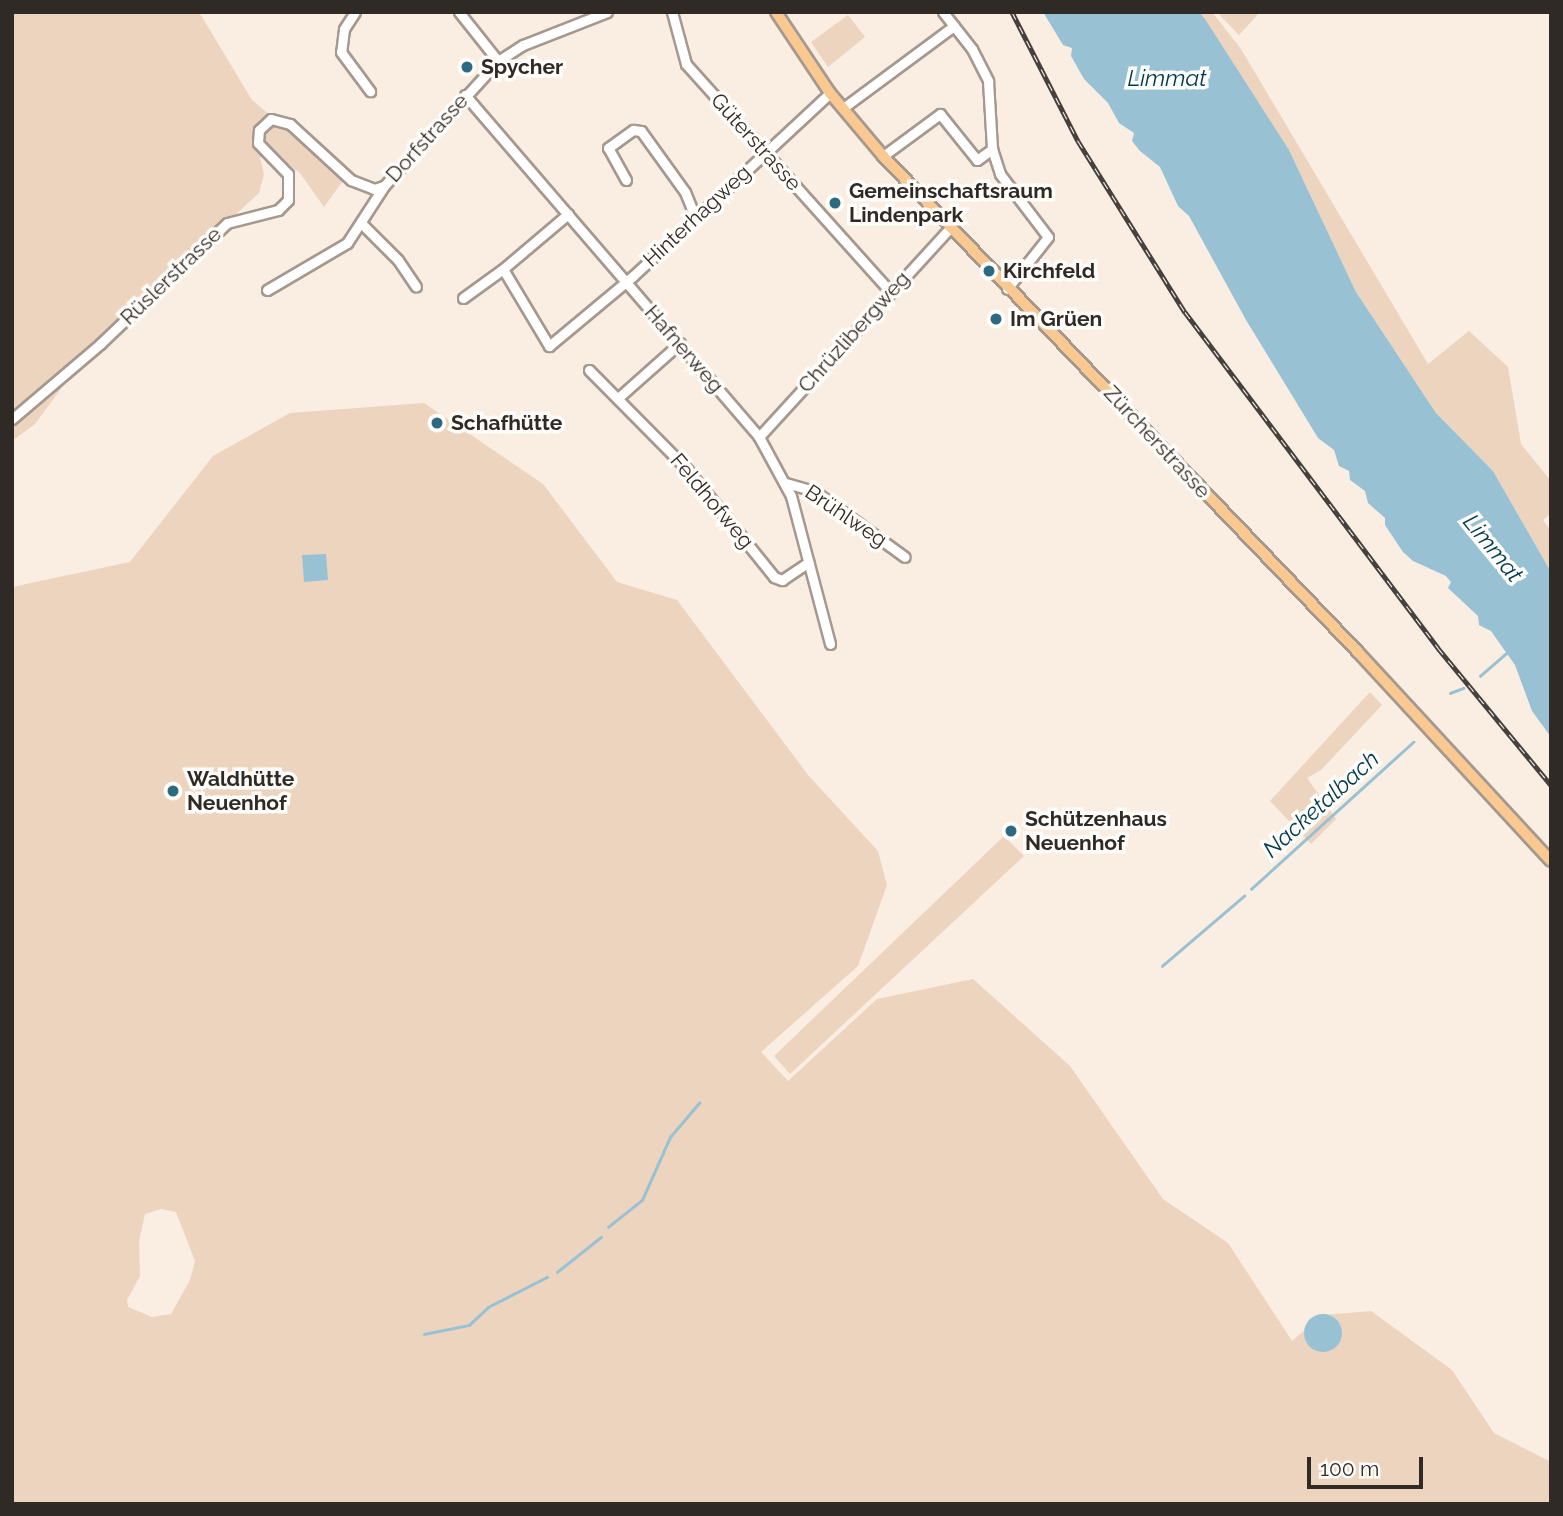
<!DOCTYPE html>
<meta charset="utf-8">
<style>
body{margin:0}
#map{position:relative;width:1563px;height:1516px;overflow:hidden;background:#faede2;font-family:Raleway,sans-serif}
div>[style]{position:absolute}
.green>*{inset:0;background:#ecd4bf}
.water>*{inset:0;background:#98c2d4}
.round{border-radius:50%}
.stream>*{height:2.5px;margin:-1.25px;padding:0 1.25px;transform-origin:1.25px;border-radius:1.25px;background:#98c2d4}
.roads{filter:drop-shadow(2px 0 #a5998f) drop-shadow(-2px 0 #a5998f) drop-shadow(0 2px #a5998f) drop-shadow(0 -2px #a5998f)}
.minor>*{height:9px;margin:-4.5px;padding:0 4.5px;transform-origin:4.5px;border-radius:4.5px;background:#fff}
.major>*{height:10px;margin:-5px;padding:0 5px;transform-origin:5px;border-radius:5px;background:#fac992}
.rail>*{height:5px;margin-top:-2.5px;transform-origin:0;background:repeating-linear-gradient(90deg,#fffdfa 0 8px,#47413d 0 16px);box-sizing:border-box;border-block:2px solid #47413d}
.dots>*{width:19px;height:19px;translate:-50% -50%;box-sizing:border-box;border:4px solid #fffdfa;border-radius:50%}
span{translate:-50% -50%;white-space:nowrap;text-align:center;line-height:1.15;-webkit-text-stroke:7px #fffdfa;paint-order:stroke}
.poi-label{font-size:21px;color:#2f2a26;font-weight:700}
.left{translate:0 -50%;text-align:left}
.street-label{font-size:21px;color:#2f2a26}
.water-label{font-size:23px;color:#003b4e;font-style:italic}
.frame{position:absolute;inset:0;border:14px solid #2f2a26;pointer-events:none}
.scale{position:absolute;left:1307px;top:1457px;width:116px;height:32px;box-sizing:border-box;border:4px solid #2f2a26;border-top:0;padding-left:9px;font-size:21px;line-height:24px;white-space:nowrap;color:#2f2a26;-webkit-text-stroke:5px #fffdfa;paint-order:stroke}
</style>
<div id="map">
<div class="green">
<i style="clip-path:polygon(12px 12px,199px 12px,252px 100px,345px 178px,324px 207px,300px 173px,268px 148px,260px 158px,264px 174px,259px 193px,93px 345px,35px 424px,12px 441px)"></i>
<i style="clip-path:polygon(1199px 12px,1212px 12px,1241px 49px,1428px 364px,1469px 331px,1508px 367px,1521px 444px,1551px 481px,1551px 513px,1543px 520px,1551px 531px,1551px 572px,1493px 471px,1436px 413px,1356px 292px,1289px 150px)"></i>
<i style="clip-path:polygon(1217px 12px,1260px 12px,1239px 35px)"></i>
<i style="clip-path:polygon(848px 15px,865px 37px,828px 67px,811px 42px)"></i>
<i style="clip-path:polygon(evenodd,424px 403px,543px 484px,617px 582px,677px 600px,808px 775px,878px 851px,887px 885px,858px 966px,761px 1052px,788px 1081px,877px 999px,973px 979px,1070px 1066px,1163px 1199px,1228px 1243px,1292px 1341px,1322px 1315px,1371px 1311px,1452px 1370px,1494px 1433px,1551px 1462px,1551px 1504px,12px 1504px,12px 587px,130px 562px,213px 456px,290px 413px,424px 403px,161px 1209px,176px 1212px,195px 1261px,190px 1280px,171px 1314px,152px 1317px,128px 1307px,127px 1300px,140px 1276px,139px 1241px,145px 1214px,161px 1209px)"></i>
<i style="clip-path:polygon(1370px 692px,1382px 705px,1321px 770px,1307px 778px,1336px 819px,1311px 844px,1270px 801px)"></i>
<i style="clip-path:polygon(1004px 836px,1024px 856px,790px 1074px,774px 1056px)"></i>
</div>
<div class="water">
<i style="clip-path:polygon(1043px 12px,1199px 12px,1205px 19px,1289px 150px,1356px 292px,1436px 413px,1493px 471px,1551px 572px,1551px 737px,1532px 711px,1515px 665px,1491px 631px,1479px 625px,1478px 616px,1448px 588px,1451px 582px,1446px 576px,1413px 561px,1403px 552px,1385px 525px,1385px 518px,1368px 503px,1365px 491px,1350px 480px,1349px 471px,1339px 466px,1334px 450px,1318px 438px,1246px 320px,1189px 216px,1178px 206px,1160px 167px,1140px 151px,1132px 141px,1134px 133px,1119px 123px,1108px 103px,1084px 79px,1071px 56px,1072px 48px,1063px 45px)"></i>
<i style="clip-path:polygon(326px 554px,328px 580px,304px 582px,302px 555px)"></i>
<i class="round" style="left:1304px;top:1314px;width:38px;height:38px"></i>
</div>
<div class="stream">
<i style="left:1480px;top:676px;width:35px;rotate:-41deg"></i>
<i style="left:1450px;top:693px;width:14px;rotate:-21deg"></i>
<i style="left:1251px;top:889px;width:219px;rotate:-42.2deg"></i>
<i style="left:1162px;top:966px;width:108px;rotate:-40.5deg"></i>
<i style="left:608px;top:1227px;width:43px;rotate:-38.5deg"></i>
<i style="left:642px;top:1200px;width:69px;rotate:-66deg"></i>
<i style="left:670px;top:1137px;width:45px;rotate:-49.5deg"></i>
<i style="left:557px;top:1272px;width:56px;rotate:-38.5deg"></i>
<i style="left:424px;top:1334px;width:46px;rotate:-11.3deg"></i>
<i style="left:469px;top:1325px;width:26px;rotate:-43deg"></i>
<i style="left:488px;top:1307px;width:66px;rotate:-27deg"></i>
</div>
<div class="roads">
<div class="minor">
<i style="left:355px;top:12px;width:20px;rotate:123deg"></i>
<i style="left:344px;top:29px;width:23px;rotate:97deg"></i>
<i style="left:341px;top:52px;width:49px;rotate:53.4deg"></i>
<i style="left:459px;top:12px;width:63px;rotate:51.5deg"></i>
<i style="left:672px;top:12px;width:54px;rotate:74.9deg"></i>
<i style="left:686px;top:64px;width:305px;rotate:48.1deg"></i>
<i style="left:943px;top:12px;width:47px;rotate:51.9deg"></i>
<i style="left:972px;top:49px;width:36px;rotate:63deg"></i>
<i style="left:988px;top:81px;width:68px;rotate:86.6deg"></i>
<i style="left:992px;top:149px;width:26px;rotate:72deg"></i>
<i style="left:1000px;top:174px;width:79px;rotate:52.7deg"></i>
<i style="left:1048px;top:237px;width:66px;rotate:128.3deg"></i>
<i style="left:465px;top:95px;width:451px;rotate:49.3deg"></i>
<i style="left:759px;top:437px;width:67px;rotate:61.5deg"></i>
<i style="left:791px;top:496px;width:153px;rotate:75.2deg"></i>
<i style="left:843px;top:108px;width:138px;rotate:-36.5deg"></i>
<i style="left:883px;top:156px;width:71px;rotate:-36.4deg"></i>
<i style="left:940px;top:114px;width:59px;rotate:51.2deg"></i>
<i style="left:977px;top:160px;width:19px;rotate:-36deg"></i>
<i style="left:626px;top:180px;width:37px;rotate:-119deg"></i>
<i style="left:608px;top:148px;width:31px;rotate:-36deg"></i>
<i style="left:633px;top:130px;width:8px;rotate:7deg"></i>
<i style="left:641px;top:131px;width:75px;rotate:54.2deg"></i>
<i style="left:685px;top:192px;width:27px;rotate:68deg"></i>
<i style="left:568px;top:214px;width:85px;rotate:139.8deg"></i>
<i style="left:503px;top:269px;width:90px;rotate:59.1deg"></i>
<i style="left:549px;top:346px;width:109px;rotate:-39.8deg"></i>
<i style="left:633px;top:276px;width:269px;rotate:-42.9deg"></i>
<i style="left:361px;top:223px;width:52px;rotate:45deg"></i>
<i style="left:398px;top:260px;width:32px;rotate:56deg"></i>
<i style="left:267px;top:290px;width:93px;rotate:-30.4deg"></i>
<i style="left:347px;top:243px;width:68px;rotate:-57deg"></i>
<i style="left:384px;top:186px;width:169px;rotate:-47.6deg"></i>
<i style="left:498px;top:61px;width:30px;rotate:-33deg"></i>
<i style="left:523px;top:45px;width:90px;rotate:-21.4deg"></i>
<i style="left:463px;top:298px;width:49px;rotate:-35.9deg"></i>
<i style="left:589px;top:370px;width:139px;rotate:45.3deg"></i>
<i style="left:687px;top:469px;width:139px;rotate:51.1deg"></i>
<i style="left:774px;top:577px;width:9px;rotate:21deg"></i>
<i style="left:782px;top:580px;width:32px;rotate:-34deg"></i>
<i style="left:618px;top:398px;width:83px;rotate:-41.6deg"></i>
<i style="left:12px;top:419px;width:116px;rotate:-40.4deg"></i>
<i style="left:100px;top:344px;width:175px;rotate:-43.6deg"></i>
<i style="left:227px;top:223px;width:53px;rotate:-14.3deg"></i>
<i style="left:278px;top:210px;width:14px;rotate:-45deg"></i>
<i style="left:288px;top:200px;width:26px;rotate:-90deg"></i>
<i style="left:288px;top:174px;width:43px;rotate:-134.1deg"></i>
<i style="left:258px;top:143px;width:13px;rotate:-86deg"></i>
<i style="left:259px;top:130px;width:16px;rotate:-43deg"></i>
<i style="left:271px;top:119px;width:20px;rotate:15deg"></i>
<i style="left:290px;top:124px;width:83px;rotate:42.6deg"></i>
<i style="left:351px;top:180px;width:25px;rotate:21deg"></i>
<i style="left:374px;top:189px;width:10px;rotate:-17deg"></i>
<i style="left:759px;top:437px;width:283px;rotate:-47.6deg"></i>
<i style="left:786px;top:483px;width:29px;rotate:16deg"></i>
<i style="left:814px;top:491px;width:112px;rotate:36deg"></i>
</div>
<div class="major">
<i style="left:776px;top:12px;width:97px;rotate:56.3deg"></i>
<i style="left:830px;top:93px;width:82px;rotate:49.9deg"></i>
<i style="left:883px;top:156px;width:687px;rotate:46.24deg"></i>
<i style="left:1358px;top:652px;width:284px;rotate:47.3deg"></i>
</div>
</div>
<div class="rail">
<i style="left:1012px;top:12px;width:145px;rotate:62.9deg"></i>
<i style="left:1078px;top:141px;width:202px;rotate:58deg"></i>
<i style="left:1185px;top:312px;width:421px;rotate:53deg"></i>
<i style="left:1438px;top:648px;width:178px;rotate:50.5deg"></i>
</div>
<div class="dots">
<i style="left:467px;top:67px;background:#2d6a81"></i>
<i style="left:835px;top:203px;background:#2d6a81"></i>
<i style="left:989px;top:271px;background:#2d6a81"></i>
<i style="left:996px;top:319px;background:#2d6a81"></i>
<i style="left:437px;top:423px;background:#2d6a81"></i>
<i style="left:173px;top:791px;background:#2d6a81"></i>
<i style="left:1011px;top:831px;background:#2d6a81"></i>
</div>
<div class="poi-label">
<span class="left" style="left:481px;top:67px">Spycher</span>
<span class="left" style="left:849px;top:203px">Gemeinschaftsraum<br>Lindenpark</span>
<span class="left" style="left:1003px;top:271px">Kirchfeld</span>
<span class="left" style="left:1010px;top:319px">Im Grüen</span>
<span class="left" style="left:451px;top:423px">Schafhütte</span>
<span class="left" style="left:187px;top:791px">Waldhütte<br>Neuenhof</span>
<span class="left" style="left:1025px;top:831px">Schützenhaus<br>Neuenhof</span>
</div>
<div class="street-label">
<span style="left:427px;top:138px;rotate:-48deg">Dorfstrasse</span>
<span style="left:756px;top:142px;rotate:48deg">Güterstrasse</span>
<span style="left:697px;top:216px;rotate:-43deg">Hinterhagweg</span>
<span style="left:171px;top:276px;rotate:-44deg">Rüslerstrasse</span>
<span style="left:854px;top:332px;rotate:-48deg">Chrüzlibergweg</span>
<span style="left:684px;top:349px;rotate:49deg">Hafnerweg</span>
<span style="left:1157px;top:442px;rotate:47deg">Zürcherstrasse</span>
<span style="left:712px;top:501px;rotate:50deg">Feldhofweg</span>
<span style="left:846px;top:516px;rotate:34deg">Brühlweg</span>
</div>
<div class="water-label">
<span style="left:1167px;top:78px">Limmat</span>
<span style="left:1493px;top:548px;rotate:51deg">Limmat</span>
<span style="left:1321px;top:804px;rotate:-42deg">Nacketalbach</span>
</div>
<div class="frame"></div>
<div class="scale">100 m</div>
</div>
